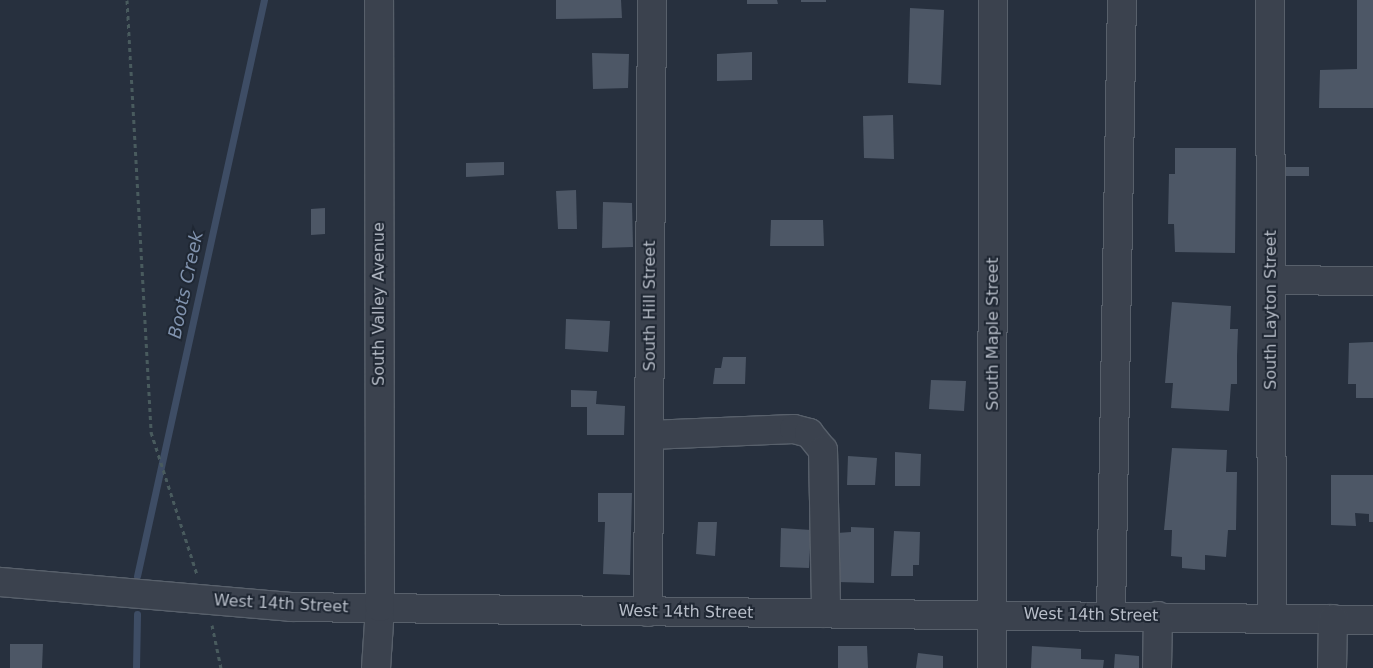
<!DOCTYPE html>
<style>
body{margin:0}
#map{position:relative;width:1373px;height:668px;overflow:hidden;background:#27303e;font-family:"DejaVu Sans",sans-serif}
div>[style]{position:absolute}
.stream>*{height:7px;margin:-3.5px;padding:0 3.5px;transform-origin:3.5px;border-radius:3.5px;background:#3e4d65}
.building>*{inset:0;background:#4d5766}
.path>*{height:3px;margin-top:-1.5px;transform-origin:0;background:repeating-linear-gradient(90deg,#495b5e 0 4px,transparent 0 8px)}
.roads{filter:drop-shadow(1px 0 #58606b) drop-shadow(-1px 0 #58606b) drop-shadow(0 1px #58606b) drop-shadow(0 -1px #58606b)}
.minor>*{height:28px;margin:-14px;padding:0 14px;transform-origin:14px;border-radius:14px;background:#3b424e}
span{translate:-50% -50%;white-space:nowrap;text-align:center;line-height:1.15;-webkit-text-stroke:4px #1f2733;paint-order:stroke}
.street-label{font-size:16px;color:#b7bdc8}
.water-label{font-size:18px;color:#8193ae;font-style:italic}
</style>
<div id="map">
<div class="stream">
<i style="left:137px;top:576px;width:590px;rotate:-77.57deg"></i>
<i style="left:136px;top:668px;width:54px;rotate:-88.9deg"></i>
</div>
<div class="building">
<i style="clip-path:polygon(556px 0,621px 0,622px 18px,556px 19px)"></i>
<i style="clip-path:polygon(747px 0,777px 0,778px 4px,747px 4px)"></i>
<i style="clip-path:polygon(801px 0,826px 0,826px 2px,801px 2px)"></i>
<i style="clip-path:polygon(1357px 0,1373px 0,1373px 108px,1319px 108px,1320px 70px,1357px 69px)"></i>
<i style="clip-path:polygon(910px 8px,944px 10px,941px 85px,908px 83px)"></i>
<i style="clip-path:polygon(752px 52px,752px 80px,717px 81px,717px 54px)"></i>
<i style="clip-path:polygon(592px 53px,629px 54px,628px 88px,593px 89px)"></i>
<i style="clip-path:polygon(893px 115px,894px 159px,864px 158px,863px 116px)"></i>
<i style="clip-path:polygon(1175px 148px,1236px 148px,1235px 253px,1175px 252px,1174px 224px,1168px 224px,1169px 174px,1175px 174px)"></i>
<i style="clip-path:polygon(504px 162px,504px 175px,466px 177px,466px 163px)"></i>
<i style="clip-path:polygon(1286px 167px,1309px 167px,1309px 176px,1286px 176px)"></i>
<i style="clip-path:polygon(576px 190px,577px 229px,558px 229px,556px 191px)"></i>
<i style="clip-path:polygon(603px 202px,632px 203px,633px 247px,602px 248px)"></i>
<i style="clip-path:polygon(325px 208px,325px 234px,311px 235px,311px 209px)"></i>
<i style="clip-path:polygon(771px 220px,823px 220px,824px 246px,770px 246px)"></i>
<i style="clip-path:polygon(1172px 302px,1231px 306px,1230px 329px,1238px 329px,1237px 356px,1237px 384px,1231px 384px,1229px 411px,1171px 408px,1173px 383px,1165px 383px)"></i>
<i style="clip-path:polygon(566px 319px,610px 321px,608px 352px,565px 349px)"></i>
<i style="clip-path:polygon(1373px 342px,1373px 398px,1356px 398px,1356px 384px,1348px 384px,1349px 343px)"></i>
<i style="clip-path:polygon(723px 357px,746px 357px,745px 384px,713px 384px,715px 368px,721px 368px)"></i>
<i style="clip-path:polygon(931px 380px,966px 381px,964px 411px,929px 409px)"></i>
<i style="clip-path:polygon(571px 390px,597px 391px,596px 404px,625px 406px,624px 435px,587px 435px,587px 407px,571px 407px)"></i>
<i style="clip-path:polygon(1172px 448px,1227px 450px,1226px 472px,1237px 472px,1236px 530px,1228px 530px,1226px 557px,1205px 555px,1205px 570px,1182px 568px,1182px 557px,1171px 556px,1172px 530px,1164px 530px)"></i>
<i style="clip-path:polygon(895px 452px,921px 454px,920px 486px,895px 486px)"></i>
<i style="clip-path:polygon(848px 456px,877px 458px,875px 485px,847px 485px)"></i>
<i style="clip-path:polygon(1331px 475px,1373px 475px,1373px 522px,1369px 522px,1369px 514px,1355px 513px,1356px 526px,1331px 525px)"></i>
<i style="clip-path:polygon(598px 493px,632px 493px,630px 575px,603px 574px,605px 522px,598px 522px)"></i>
<i style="clip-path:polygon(698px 522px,717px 522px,715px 556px,696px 554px)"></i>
<i style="clip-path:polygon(851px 527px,874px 528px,874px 583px,838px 582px,837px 533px,851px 532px)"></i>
<i style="clip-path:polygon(781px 528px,811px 530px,809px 568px,780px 567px)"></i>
<i style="clip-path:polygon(894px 531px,920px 532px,919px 565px,913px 565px,913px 576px,891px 576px)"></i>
<i style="clip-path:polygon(10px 644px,43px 644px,42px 668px,10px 668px)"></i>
<i style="clip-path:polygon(838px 646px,867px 646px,868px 668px,838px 668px)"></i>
<i style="clip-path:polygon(1032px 646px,1081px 649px,1081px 659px,1104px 660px,1103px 668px,1031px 668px)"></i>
<i style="clip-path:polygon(918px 653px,943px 656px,943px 668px,916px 668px)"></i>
<i style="clip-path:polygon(1115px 654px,1139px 656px,1139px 668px,1114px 668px)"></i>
</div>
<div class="path">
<i style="left:127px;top:0;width:433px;rotate:86.8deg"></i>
<i style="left:151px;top:432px;width:149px;rotate:72.1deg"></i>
<i style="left:212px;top:625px;width:44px;rotate:78.2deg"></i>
</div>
<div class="roads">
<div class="minor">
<i style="left:1270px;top:0;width:619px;rotate:89.81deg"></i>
<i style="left:1271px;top:280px;width:102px;rotate:0.6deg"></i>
<i style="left:649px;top:435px;width:145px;rotate:-2.4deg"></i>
<i style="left:794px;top:429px;width:16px;rotate:15deg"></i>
<i style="left:809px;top:433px;width:22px;rotate:51deg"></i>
<i style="left:823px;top:450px;width:163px;rotate:88.9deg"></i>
<i style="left:0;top:582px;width:292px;rotate:4.9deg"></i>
<i style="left:291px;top:607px;width:1082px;rotate:0.69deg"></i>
<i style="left:648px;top:612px;width:612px;rotate:-89.63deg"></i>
<i style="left:1111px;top:615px;width:615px;rotate:-88.98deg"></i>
<i style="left:376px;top:668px;width:61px;rotate:-86.2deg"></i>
<i style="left:380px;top:607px;width:607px;rotate:-90.09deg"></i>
<i style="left:992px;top:668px;width:668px;rotate:-89.91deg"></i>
<i style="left:1157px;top:668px;width:52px;rotate:-88.9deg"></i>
<i style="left:1332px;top:668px;width:49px;rotate:-88.8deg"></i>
</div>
</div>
<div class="street-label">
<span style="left:379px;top:304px;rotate:-90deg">South Valley Avenue</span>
<span style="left:650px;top:306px;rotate:-90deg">South Hill Street</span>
<span style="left:1271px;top:310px;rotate:-90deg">South Layton Street</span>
<span style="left:993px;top:334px;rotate:-90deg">South Maple Street</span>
<span style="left:281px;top:604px;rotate:3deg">West 14th Street</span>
<span style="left:686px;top:612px;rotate:1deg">West 14th Street</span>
<span style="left:1091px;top:615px;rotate:1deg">West 14th Street</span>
</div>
<div class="water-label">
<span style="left:186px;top:285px;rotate:-78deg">Boots Creek</span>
</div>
</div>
